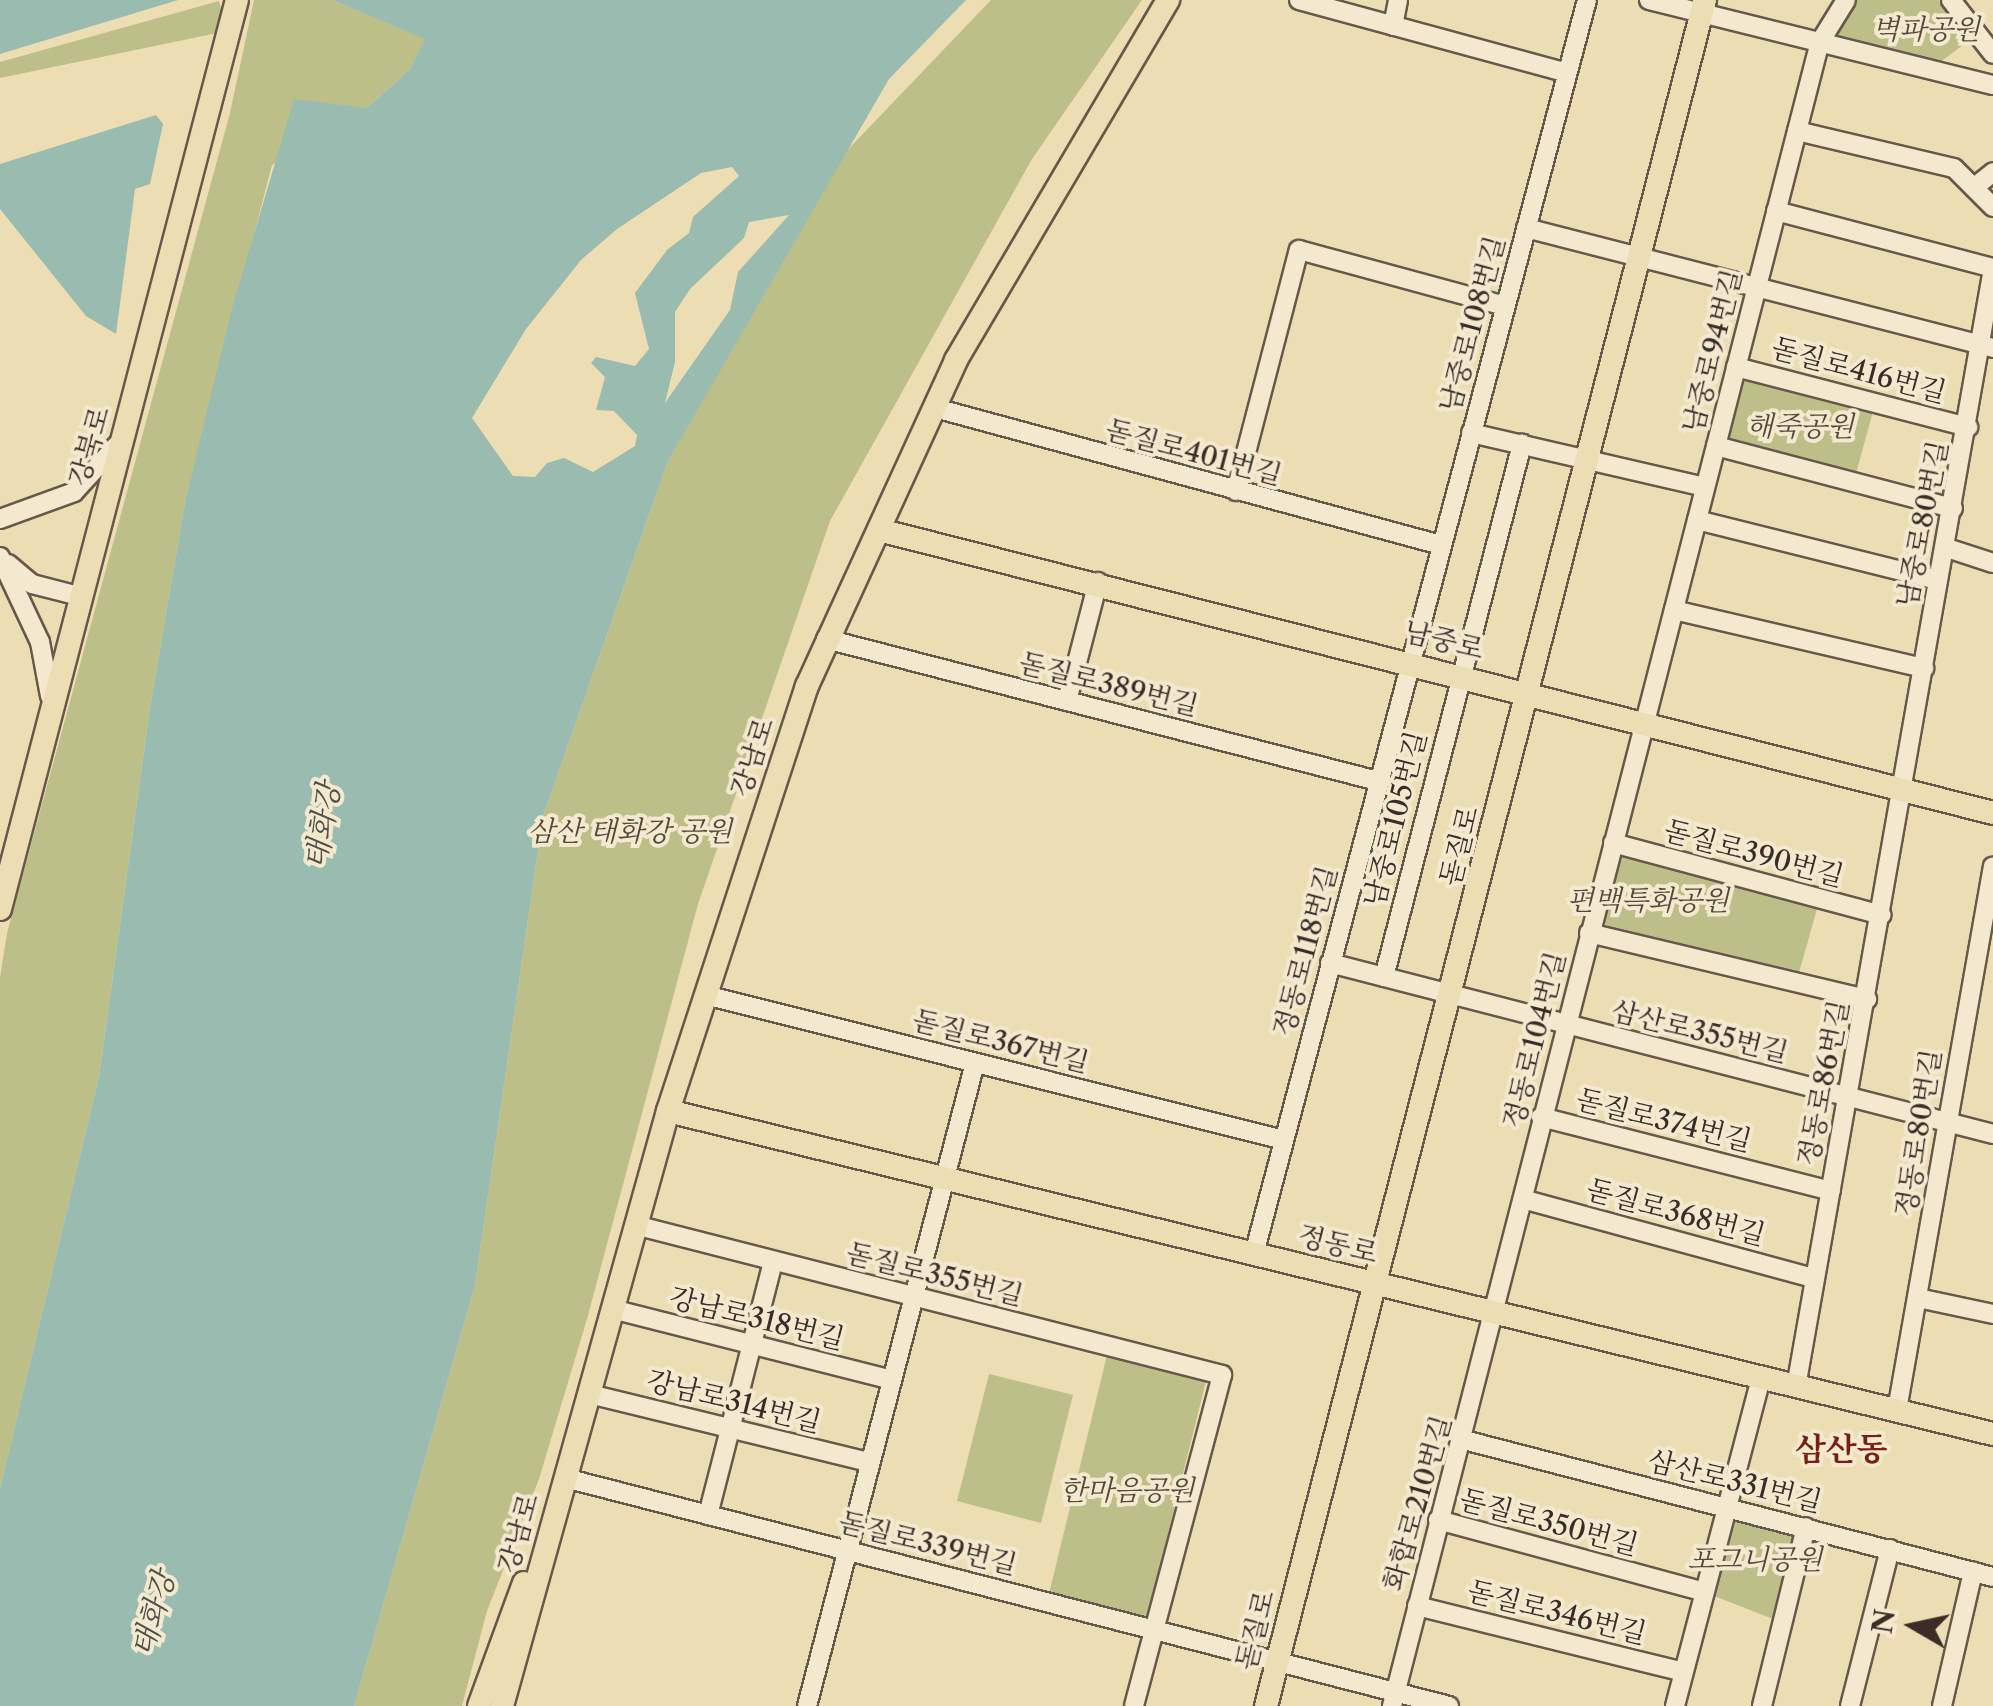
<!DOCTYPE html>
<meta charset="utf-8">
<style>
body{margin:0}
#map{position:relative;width:1993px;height:1706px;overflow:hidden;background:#ecddb3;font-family:"Libre Caslon Text","Noto Serif KR",serif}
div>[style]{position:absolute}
.green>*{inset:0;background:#bdbf89}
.water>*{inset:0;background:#99bbb0}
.roads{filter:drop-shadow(2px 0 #66594b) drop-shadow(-2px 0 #66594b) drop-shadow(0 2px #66594b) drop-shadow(0 -2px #66594b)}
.minor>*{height:18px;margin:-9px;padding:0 9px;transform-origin:9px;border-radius:9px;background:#f3e9ce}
.major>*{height:22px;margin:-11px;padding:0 11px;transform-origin:11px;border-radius:11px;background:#ecddb3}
span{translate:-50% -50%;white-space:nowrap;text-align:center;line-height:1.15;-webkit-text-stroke:8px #f3e9ce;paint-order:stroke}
.park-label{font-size:28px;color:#544a3b;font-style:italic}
.street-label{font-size:28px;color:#3a2d28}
.water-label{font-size:30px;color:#52504a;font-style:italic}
.quarter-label{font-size:32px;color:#7a1f14;font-weight:700}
.north{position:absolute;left:1863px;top:1576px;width:100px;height:100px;-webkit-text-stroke:8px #f3e9ce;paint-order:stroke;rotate:279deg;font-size:28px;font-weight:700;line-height:40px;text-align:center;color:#3a2d28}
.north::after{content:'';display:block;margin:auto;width:35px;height:45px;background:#3a2d28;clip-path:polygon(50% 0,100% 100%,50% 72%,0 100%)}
</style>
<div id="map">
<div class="green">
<i style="clip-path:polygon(254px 0,332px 0,426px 39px,410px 69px,367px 108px,272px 165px,186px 497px,150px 708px,99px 1077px,0 1488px,0 978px,7px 933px,230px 113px)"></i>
<i style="clip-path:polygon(991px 0,1142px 0,1032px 159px,830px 521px,698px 904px,587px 1319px,539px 1479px,487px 1611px,462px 1706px,354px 1706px,475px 1285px,543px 816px,668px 461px,836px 162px)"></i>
<i style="clip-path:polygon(1857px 0,1939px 0,1971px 39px,1939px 63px,1839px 36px,1834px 26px)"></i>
<i style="clip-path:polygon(219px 1px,227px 31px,0 78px,0 62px)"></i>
<i style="clip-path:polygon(1745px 374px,1874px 408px,1855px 477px,1727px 443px)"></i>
<i style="clip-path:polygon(1625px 853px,1817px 909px,1798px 976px,1607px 927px,1603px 919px,1618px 857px)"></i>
<i style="clip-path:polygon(1107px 1355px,1206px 1381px,1146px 1622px,1048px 1598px)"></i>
<i style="clip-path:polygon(989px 1374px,1073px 1395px,1041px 1523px,957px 1501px)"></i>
<i style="clip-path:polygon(1723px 1507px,1806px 1527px,1783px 1623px,1704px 1592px)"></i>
</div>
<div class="water">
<i style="clip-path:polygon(0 0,178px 0,0 54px)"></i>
<i style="clip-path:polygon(evenodd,332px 0,966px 0,889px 79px,668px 461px,543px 816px,475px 1285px,354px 1706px,0 1706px,0 1488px,99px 1077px,150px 708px,186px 497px,233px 305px,294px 99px,367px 108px,410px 69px,425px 39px,332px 0,732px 167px,739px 176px,693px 217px,689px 233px,667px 250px,635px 293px,649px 349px,635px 366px,596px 357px,591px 363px,605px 377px,596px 410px,614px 411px,637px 435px,635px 446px,593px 472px,564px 458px,547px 463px,535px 477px,513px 476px,472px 418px,526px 329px,581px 260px,617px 229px,701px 173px,732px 167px,332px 0,789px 215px,738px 272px,730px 310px,665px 403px,675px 362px,675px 312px,690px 289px,744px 238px,749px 222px,789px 215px)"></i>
<i style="clip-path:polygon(156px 115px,163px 124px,150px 184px,135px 189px,116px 334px,86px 316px,0 209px,0 164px)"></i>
</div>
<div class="roads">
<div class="minor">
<i style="left:1299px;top:0;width:278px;rotate:15.2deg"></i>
<i style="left:1649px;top:0;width:354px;rotate:13.9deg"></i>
<i style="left:1951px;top:0;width:68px;rotate:52.1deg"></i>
<i style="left:1393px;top:26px;width:26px;rotate:-79deg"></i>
<i style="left:1797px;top:131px;width:161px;rotate:13.3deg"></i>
<i style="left:1954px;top:168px;width:55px;rotate:45deg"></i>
<i style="left:1976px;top:186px;width:22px;rotate:-39deg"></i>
<i style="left:1776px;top:211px;width:224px;rotate:14.7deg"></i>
<i style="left:1526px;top:228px;width:482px;rotate:14.4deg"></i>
<i style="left:1736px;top:367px;width:240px;rotate:14.5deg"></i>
<i style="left:935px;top:408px;width:524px;rotate:15.15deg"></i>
<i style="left:1471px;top:433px;width:240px;rotate:13deg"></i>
<i style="left:1716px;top:446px;width:245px;rotate:14.7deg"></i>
<i style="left:1236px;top:491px;width:249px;rotate:-75.4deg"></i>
<i style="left:1299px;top:250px;width:213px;rotate:15.2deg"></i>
<i style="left:0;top:519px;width:79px;rotate:-20deg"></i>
<i style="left:74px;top:492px;width:65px;rotate:-47.5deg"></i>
<i style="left:1697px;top:520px;width:248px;rotate:14deg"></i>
<i style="left:1947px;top:548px;width:48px;rotate:18.1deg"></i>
<i style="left:0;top:557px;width:94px;rotate:64.8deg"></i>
<i style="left:40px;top:642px;width:55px;rotate:79.5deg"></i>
<i style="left:8px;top:564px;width:31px;rotate:40deg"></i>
<i style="left:32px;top:584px;width:49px;rotate:14.3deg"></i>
<i style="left:1674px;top:610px;width:257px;rotate:13.1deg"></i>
<i style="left:826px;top:639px;width:570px;rotate:14.43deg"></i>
<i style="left:1067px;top:701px;width:123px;rotate:-75.4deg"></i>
<i style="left:1613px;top:843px;width:278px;rotate:15deg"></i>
<i style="left:1589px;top:933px;width:286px;rotate:13.4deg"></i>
<i style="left:1330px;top:963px;width:685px;rotate:14.46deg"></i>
<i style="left:1384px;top:977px;width:551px;rotate:-75.48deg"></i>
<i style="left:705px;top:995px;width:597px;rotate:14.06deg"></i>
<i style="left:1541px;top:1117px;width:299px;rotate:14.3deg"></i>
<i style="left:1526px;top:1200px;width:297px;rotate:15.2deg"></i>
<i style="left:635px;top:1225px;width:606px;rotate:14.33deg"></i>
<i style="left:1222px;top:1375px;width:342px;rotate:104.9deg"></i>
<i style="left:1254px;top:1254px;width:1297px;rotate:-75.13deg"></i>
<i style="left:1918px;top:1298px;width:77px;rotate:12deg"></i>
<i style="left:612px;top:1309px;width:285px;rotate:14.2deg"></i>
<i style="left:1796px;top:1387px;width:1135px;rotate:-80.01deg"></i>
<i style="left:589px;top:1394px;width:286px;rotate:13.7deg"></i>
<i style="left:1897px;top:1410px;width:552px;rotate:-79.99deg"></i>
<i style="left:1464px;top:1440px;width:546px;rotate:14.52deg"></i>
<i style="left:565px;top:1478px;width:913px;rotate:14.46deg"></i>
<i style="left:708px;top:1515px;width:262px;rotate:-75.6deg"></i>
<i style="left:1438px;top:1520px;width:276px;rotate:15.1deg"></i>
<i style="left:1417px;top:1606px;width:274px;rotate:13.9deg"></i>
<i style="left:807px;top:1706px;width:665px;rotate:-75.36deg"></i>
<i style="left:1392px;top:1706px;width:1718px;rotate:-75.58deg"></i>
<i style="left:1820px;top:42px;width:49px;rotate:-58.2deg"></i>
<i style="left:1675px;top:1706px;width:338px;rotate:-75.3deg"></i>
<i style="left:1762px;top:1706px;width:184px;rotate:-76.2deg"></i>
<i style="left:1850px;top:1706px;width:162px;rotate:-75.7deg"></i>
<i style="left:1942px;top:1706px;width:138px;rotate:-77deg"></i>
</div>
<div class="major">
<i style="left:879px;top:530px;width:1149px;rotate:14.25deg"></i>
<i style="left:0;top:909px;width:939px;rotate:-75.39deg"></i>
<i style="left:668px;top:1111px;width:1364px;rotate:13.7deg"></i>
<i style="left:479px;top:1706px;width:131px;rotate:-69.9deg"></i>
<i style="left:502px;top:1706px;width:618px;rotate:-74.41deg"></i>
<i style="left:668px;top:1111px;width:447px;rotate:-71.9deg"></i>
<i style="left:807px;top:686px;width:358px;rotate:-65.4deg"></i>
<i style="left:956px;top:360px;width:418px;rotate:-59.5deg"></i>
<i style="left:1266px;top:1706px;width:1762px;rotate:-75.57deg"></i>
</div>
</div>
<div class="park-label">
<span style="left:1926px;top:29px">벽파공원</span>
<span style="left:1800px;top:426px">해죽공원</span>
<span style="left:630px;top:831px">삼산 태화강 공원</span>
<span style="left:1648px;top:900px">편백특화공원</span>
<span style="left:1127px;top:1490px">한마음공원</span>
<span style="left:1755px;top:1559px">포그니공원</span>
</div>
<div class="street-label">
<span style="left:1472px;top:324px;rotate:-75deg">남중로108번길</span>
<span style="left:1712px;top:351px;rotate:-76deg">남중로94번길</span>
<span style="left:1859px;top:370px;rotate:15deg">돋질로416번길</span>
<span style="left:89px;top:446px;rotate:-74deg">강북로</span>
<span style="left:1194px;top:452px;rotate:15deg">돋질로401번길</span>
<span style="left:1922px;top:524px;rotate:-79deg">남중로80번길</span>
<span style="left:1444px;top:640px;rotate:14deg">남중로</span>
<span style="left:1109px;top:684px;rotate:14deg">돋질로389번길</span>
<span style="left:752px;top:757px;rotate:-72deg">강남로</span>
<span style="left:1395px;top:819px;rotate:-76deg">남중로105번길</span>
<span style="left:1459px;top:846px;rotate:-76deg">돋질로</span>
<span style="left:1754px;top:853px;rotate:15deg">돋질로390번길</span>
<span style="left:1305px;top:951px;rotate:-75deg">정동로118번길</span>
<span style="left:1700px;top:1031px;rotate:14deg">삼산로355번길</span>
<span style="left:1534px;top:1040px;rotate:-76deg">정동로104번길</span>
<span style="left:1001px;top:1041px;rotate:14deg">돋질로367번길</span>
<span style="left:1823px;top:1083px;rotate:-79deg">정동로86번길</span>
<span style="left:1664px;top:1120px;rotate:14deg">돋질로374번길</span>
<span style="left:1918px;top:1133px;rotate:-81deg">정동로80번길</span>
<span style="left:1676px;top:1212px;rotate:15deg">돋질로368번길</span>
<span style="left:1338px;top:1244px;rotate:14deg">정동로</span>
<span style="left:935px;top:1274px;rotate:14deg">돋질로355번길</span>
<span style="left:757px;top:1318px;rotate:14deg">강남로318번길</span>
<span style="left:734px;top:1401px;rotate:14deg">강남로314번길</span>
<span style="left:1735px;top:1481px;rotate:14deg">삼산로331번길</span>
<span style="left:1417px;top:1503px;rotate:-74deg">화합로210번길</span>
<span style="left:1549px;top:1522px;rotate:15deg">돋질로350번길</span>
<span style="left:518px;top:1533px;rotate:-74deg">강남로</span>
<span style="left:928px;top:1543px;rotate:14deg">돋질로339번길</span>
<span style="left:1557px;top:1612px;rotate:14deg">돋질로346번길</span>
<span style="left:1255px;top:1630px;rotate:-76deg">돋질로</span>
</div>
<div class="water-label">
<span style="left:323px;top:826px;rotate:-81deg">태화강</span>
<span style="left:154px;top:1614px;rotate:-75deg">태화강</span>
</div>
<div class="quarter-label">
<span style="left:1841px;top:1449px">삼산동</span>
</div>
<div class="north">N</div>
</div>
